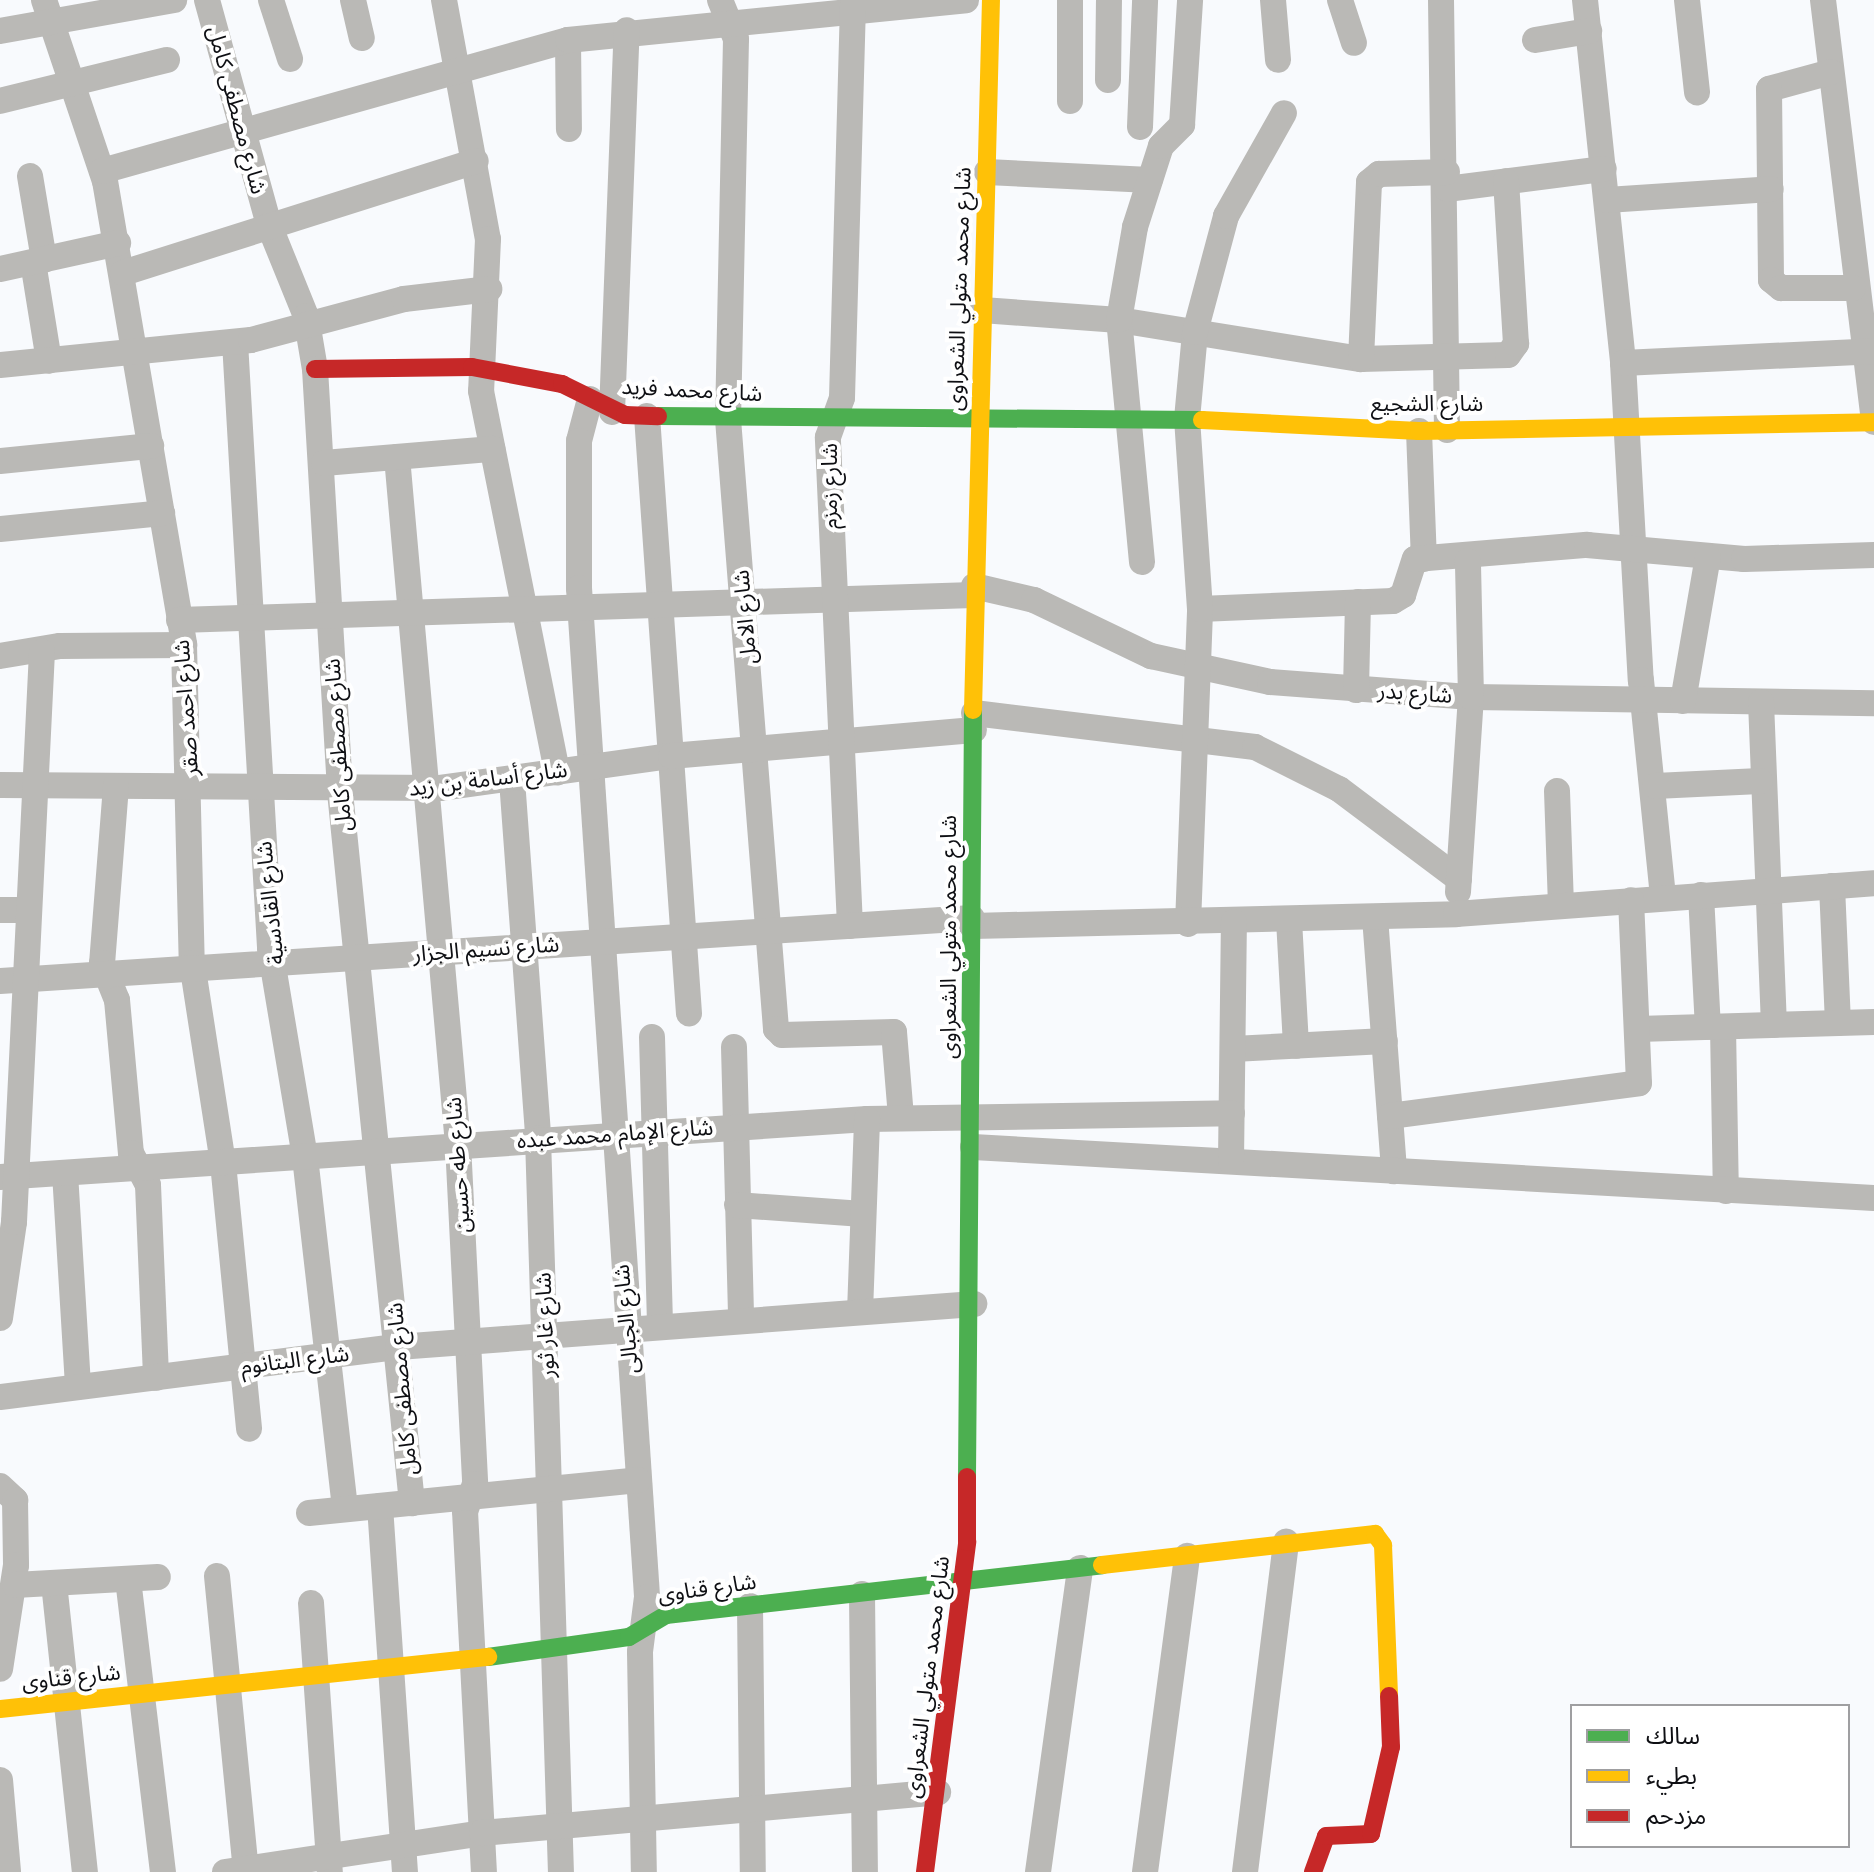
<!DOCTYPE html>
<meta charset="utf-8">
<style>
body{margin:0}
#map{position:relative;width:1874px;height:1872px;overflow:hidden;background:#f8fafd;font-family:Quicksand,"Noto Sans Arabic",sans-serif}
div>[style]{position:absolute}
.street>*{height:26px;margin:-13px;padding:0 13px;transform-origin:13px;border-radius:13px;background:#bab9b6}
.fast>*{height:18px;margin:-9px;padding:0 9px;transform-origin:9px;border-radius:9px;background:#4caf50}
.slow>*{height:18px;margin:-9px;padding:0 9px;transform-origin:9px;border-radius:9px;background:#ffc107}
.jam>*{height:18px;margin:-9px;padding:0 9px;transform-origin:9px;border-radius:9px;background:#c62828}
span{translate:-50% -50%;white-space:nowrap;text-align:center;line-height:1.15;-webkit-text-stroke:8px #fff;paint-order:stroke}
.street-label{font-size:22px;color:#0e0f13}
.legend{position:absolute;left:1570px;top:1704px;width:280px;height:144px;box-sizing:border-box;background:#fff;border:2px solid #9f9fa1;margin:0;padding:10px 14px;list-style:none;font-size:24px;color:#0e0f13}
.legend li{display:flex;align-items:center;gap:16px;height:40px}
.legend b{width:40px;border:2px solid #9f9fa1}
</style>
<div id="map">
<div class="street">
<i style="left:44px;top:0;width:191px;rotate:71.4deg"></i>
<i style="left:105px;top:181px;width:471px;rotate:80.3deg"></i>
<i style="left:184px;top:645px;width:318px;rotate:88.6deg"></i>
<i style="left:192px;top:963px;width:202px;rotate:81.2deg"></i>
<i style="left:223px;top:1163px;width:267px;rotate:84.4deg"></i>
<i style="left:207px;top:0;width:233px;rotate:74.6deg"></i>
<i style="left:269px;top:225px;width:98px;rotate:67.9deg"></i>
<i style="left:306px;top:316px;width:54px;rotate:80.4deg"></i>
<i style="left:315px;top:369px;width:424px;rotate:86.6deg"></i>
<i style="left:340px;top:792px;width:715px;rotate:84.22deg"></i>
<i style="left:271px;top:0;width:62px;rotate:72.1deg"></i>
<i style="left:353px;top:0;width:39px;rotate:77deg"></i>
<i style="left:444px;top:0;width:243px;rotate:79.6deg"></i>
<i style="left:488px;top:239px;width:152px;rotate:92.6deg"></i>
<i style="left:481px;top:391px;width:389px;rotate:78.7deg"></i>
<i style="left:720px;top:0;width:42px;rotate:67.7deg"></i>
<i style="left:736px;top:39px;width:380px;rotate:91.2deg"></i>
<i style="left:728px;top:419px;width:612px;rotate:85.5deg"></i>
<i style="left:776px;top:1029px;width:8px;rotate:45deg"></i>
<i style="left:782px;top:1035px;width:112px;rotate:-1.5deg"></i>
<i style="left:894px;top:1032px;width:85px;rotate:85.3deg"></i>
<i style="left:1273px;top:0;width:60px;rotate:85.2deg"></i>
<i style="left:1340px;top:0;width:45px;rotate:72deg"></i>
<i style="left:1441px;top:0;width:430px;rotate:89.2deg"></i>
<i style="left:1585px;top:0;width:365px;rotate:84deg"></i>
<i style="left:1623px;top:363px;width:318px;rotate:86.8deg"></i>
<i style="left:1641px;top:680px;width:219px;rotate:84.2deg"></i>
<i style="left:1687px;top:0;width:93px;rotate:83.8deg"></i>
<i style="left:1823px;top:0;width:425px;rotate:83.1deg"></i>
<i style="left:0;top:31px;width:177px;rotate:-10.1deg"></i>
<i style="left:568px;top:40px;width:89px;rotate:89.4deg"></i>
<i style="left:1535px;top:40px;width:55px;rotate:-9.5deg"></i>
<i style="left:1831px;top:72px;width:64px;rotate:164.7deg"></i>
<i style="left:1769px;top:89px;width:191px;rotate:89.4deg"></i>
<i style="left:1771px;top:280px;width:13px;rotate:39deg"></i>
<i style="left:1781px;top:288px;width:72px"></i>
<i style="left:1108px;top:80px;width:80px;rotate:-89.3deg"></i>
<i style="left:0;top:101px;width:172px;rotate:-13.8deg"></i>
<i style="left:1070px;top:101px;width:101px;rotate:-90deg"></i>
<i style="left:1140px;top:127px;width:127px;rotate:-87.7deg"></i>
<i style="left:102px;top:171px;width:484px;rotate:-15.7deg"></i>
<i style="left:568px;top:40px;width:400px;rotate:-5.7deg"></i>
<i style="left:987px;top:172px;width:163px;rotate:2.8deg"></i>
<i style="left:30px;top:176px;width:85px;rotate:80.5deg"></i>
<i style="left:1447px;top:189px;width:158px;rotate:-7.3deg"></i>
<i style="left:1607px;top:200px;width:164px;rotate:-3.8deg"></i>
<i style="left:33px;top:262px;width:100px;rotate:80.8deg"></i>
<i style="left:0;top:269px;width:121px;rotate:-12.4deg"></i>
<i style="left:123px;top:273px;width:370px;rotate:-17.6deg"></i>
<i style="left:982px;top:310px;width:137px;rotate:4.2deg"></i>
<i style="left:1119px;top:320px;width:245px;rotate:9.2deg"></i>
<i style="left:1361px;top:359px;width:147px;rotate:-1.6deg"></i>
<i style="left:1508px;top:355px;width:14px;rotate:-54deg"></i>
<i style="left:1516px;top:344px;width:163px;rotate:-93.5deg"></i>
<i style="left:235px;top:342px;width:607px;rotate:86.69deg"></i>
<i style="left:270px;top:948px;width:212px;rotate:80.5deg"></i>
<i style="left:305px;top:1157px;width:354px;rotate:83.5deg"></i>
<i style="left:1361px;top:359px;width:177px;rotate:-87.4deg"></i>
<i style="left:1369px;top:182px;width:13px;rotate:-39deg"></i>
<i style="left:1379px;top:174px;width:68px;rotate:-1.7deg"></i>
<i style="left:1623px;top:363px;width:251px;rotate:-2.7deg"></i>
<i style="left:0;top:365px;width:252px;rotate:-5.7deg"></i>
<i style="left:251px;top:340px;width:158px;rotate:-15deg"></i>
<i style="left:404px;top:299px;width:86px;rotate:-6.7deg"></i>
<i style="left:590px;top:399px;width:43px;rotate:104.7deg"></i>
<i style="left:579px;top:441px;width:147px;rotate:90deg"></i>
<i style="left:579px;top:588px;width:1011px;rotate:86.14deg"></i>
<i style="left:647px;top:1597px;width:55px;rotate:97.3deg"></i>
<i style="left:640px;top:1652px;width:220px;rotate:89deg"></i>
<i style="left:612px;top:412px;width:382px;rotate:-87.8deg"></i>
<i style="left:647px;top:416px;width:599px;rotate:85.98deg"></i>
<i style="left:1419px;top:431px;width:128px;rotate:87.8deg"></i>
<i style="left:397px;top:457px;width:690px;rotate:84.93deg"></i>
<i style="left:458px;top:1144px;width:340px;rotate:87.1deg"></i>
<i style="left:475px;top:1484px;width:29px;rotate:110deg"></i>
<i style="left:465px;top:1511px;width:361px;rotate:87deg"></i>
<i style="left:0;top:461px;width:152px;rotate:-5.7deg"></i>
<i style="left:324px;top:463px;width:169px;rotate:-4.8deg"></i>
<i style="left:0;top:529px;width:163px;rotate:-5.6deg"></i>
<i style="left:1142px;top:562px;width:243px;rotate:-95.4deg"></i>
<i style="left:1119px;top:320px;width:94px;rotate:-80.2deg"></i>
<i style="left:1135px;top:227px;width:85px;rotate:-72.2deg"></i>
<i style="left:1161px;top:146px;width:30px;rotate:-45deg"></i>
<i style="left:1182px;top:125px;width:125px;rotate:-86.3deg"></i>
<i style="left:974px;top:586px;width:62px;rotate:13.1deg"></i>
<i style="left:1034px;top:600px;width:130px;rotate:25.6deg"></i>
<i style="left:1151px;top:656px;width:122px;rotate:12.3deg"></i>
<i style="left:1270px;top:682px;width:202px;rotate:4.3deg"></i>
<i style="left:1471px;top:697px;width:403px;rotate:0.9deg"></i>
<i style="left:1200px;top:609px;width:193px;rotate:-2.4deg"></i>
<i style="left:1393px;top:601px;width:12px;rotate:-31deg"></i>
<i style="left:1403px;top:595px;width:38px;rotate:-72deg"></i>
<i style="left:1415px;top:559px;width:173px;rotate:-4.7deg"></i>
<i style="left:1587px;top:545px;width:158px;rotate:5.1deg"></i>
<i style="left:1744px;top:559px;width:130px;rotate:-1.8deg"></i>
<i style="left:179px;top:620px;width:795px;rotate:-1.8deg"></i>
<i style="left:0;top:656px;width:61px;rotate:-9.5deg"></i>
<i style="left:60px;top:646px;width:124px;rotate:-0.5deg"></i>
<i style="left:1356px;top:690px;width:88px;rotate:-88.7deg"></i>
<i style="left:1683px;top:701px;width:146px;rotate:-80.2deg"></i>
<i style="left:1761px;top:702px;width:323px;rotate:87.7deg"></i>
<i style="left:974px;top:713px;width:283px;rotate:6.9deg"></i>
<i style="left:1255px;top:747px;width:94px;rotate:26.6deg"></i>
<i style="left:1339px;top:789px;width:150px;rotate:36.9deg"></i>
<i style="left:512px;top:780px;width:359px;rotate:85.8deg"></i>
<i style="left:538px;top:1138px;width:734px;rotate:88.21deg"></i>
<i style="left:0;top:785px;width:440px;rotate:0.4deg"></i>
<i style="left:440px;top:788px;width:233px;rotate:-7.9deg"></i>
<i style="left:671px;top:756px;width:304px;rotate:-4.9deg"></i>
<i style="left:116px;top:786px;width:178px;rotate:94.5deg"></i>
<i style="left:102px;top:963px;width:40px;rotate:68deg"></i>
<i style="left:117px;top:1000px;width:154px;rotate:84.8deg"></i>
<i style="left:131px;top:1153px;width:36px;rotate:62deg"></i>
<i style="left:148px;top:1185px;width:193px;rotate:87.6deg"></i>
<i style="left:1655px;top:786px;width:105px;rotate:-2.7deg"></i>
<i style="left:1557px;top:791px;width:115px;rotate:88deg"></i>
<i style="left:1832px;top:886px;width:137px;rotate:87.5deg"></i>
<i style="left:1458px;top:892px;width:195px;rotate:-86.2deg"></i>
<i style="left:1471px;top:697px;width:136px;rotate:-91.3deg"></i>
<i style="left:1701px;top:895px;width:132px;rotate:87deg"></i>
<i style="left:0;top:910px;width:29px"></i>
<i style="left:1375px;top:917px;width:255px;rotate:85.7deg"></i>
<i style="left:1289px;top:920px;width:126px;rotate:86.8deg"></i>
<i style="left:1188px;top:924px;width:315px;rotate:-87.8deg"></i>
<i style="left:1200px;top:609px;width:190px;rotate:-93.9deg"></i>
<i style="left:1187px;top:419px;width:87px;rotate:-84.7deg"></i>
<i style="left:1195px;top:332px;width:120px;rotate:-75deg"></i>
<i style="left:1226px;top:216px;width:118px;rotate:-60.6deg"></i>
<i style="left:850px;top:926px;width:489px;rotate:-92.6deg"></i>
<i style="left:828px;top:437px;width:41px;rotate:-70.3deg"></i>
<i style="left:842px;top:398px;width:398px;rotate:-88.4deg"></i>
<i style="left:972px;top:926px;width:484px;rotate:-1.4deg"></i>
<i style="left:1456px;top:914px;width:419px;rotate:-4.2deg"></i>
<i style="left:0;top:981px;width:974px;rotate:-3.71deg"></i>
<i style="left:1723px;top:1027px;width:164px;rotate:89deg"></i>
<i style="left:1638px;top:1029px;width:236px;rotate:-1.7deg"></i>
<i style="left:652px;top:1037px;width:288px;rotate:88.4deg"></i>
<i style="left:734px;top:1047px;width:273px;rotate:88.5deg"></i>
<i style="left:1233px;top:1049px;width:152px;rotate:-3deg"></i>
<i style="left:1390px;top:1116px;width:251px;rotate:-7.5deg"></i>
<i style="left:1639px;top:1083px;width:183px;rotate:-92.5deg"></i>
<i style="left:973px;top:1147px;width:902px;rotate:3.24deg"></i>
<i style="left:1231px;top:1161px;width:239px;rotate:-89.3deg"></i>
<i style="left:65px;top:1173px;width:214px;rotate:86.5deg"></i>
<i style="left:0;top:1177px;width:869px;rotate:-3.83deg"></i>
<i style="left:867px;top:1119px;width:365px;rotate:-0.9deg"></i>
<i style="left:737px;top:1205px;width:126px;rotate:4.1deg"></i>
<i style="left:860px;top:1312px;width:193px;rotate:-87.9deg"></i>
<i style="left:0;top:1318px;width:97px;rotate:-81.7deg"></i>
<i style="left:14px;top:1222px;width:571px;rotate:-87.19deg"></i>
<i style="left:0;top:1397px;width:401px;rotate:-7.2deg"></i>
<i style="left:398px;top:1347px;width:578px;rotate:-4.27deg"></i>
<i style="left:0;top:1486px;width:21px;rotate:43deg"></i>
<i style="left:15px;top:1500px;width:65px;rotate:89.1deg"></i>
<i style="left:16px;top:1565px;width:105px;rotate:98.7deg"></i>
<i style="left:380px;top:1506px;width:367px;rotate:86.1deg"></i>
<i style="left:309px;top:1513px;width:331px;rotate:-5.7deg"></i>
<i style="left:217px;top:1576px;width:297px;rotate:84.4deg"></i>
<i style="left:128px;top:1579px;width:295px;rotate:83.2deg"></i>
<i style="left:54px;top:1583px;width:291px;rotate:83.9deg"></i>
<i style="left:15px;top:1585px;width:143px;rotate:-3.2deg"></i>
<i style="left:862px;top:1594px;width:278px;rotate:89.4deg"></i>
<i style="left:311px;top:1603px;width:270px;rotate:86deg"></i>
<i style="left:750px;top:1606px;width:266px;rotate:89.4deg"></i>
<i style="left:0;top:1780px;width:92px;rotate:85deg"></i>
<i style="left:225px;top:1872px;width:260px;rotate:-8.6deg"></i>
<i style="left:482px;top:1833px;width:458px;rotate:-5.1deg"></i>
<i style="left:1038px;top:1872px;width:307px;rotate:-82.1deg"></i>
<i style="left:1145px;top:1872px;width:319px;rotate:-82.4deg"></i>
<i style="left:1245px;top:1872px;width:333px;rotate:-82.9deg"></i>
</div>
<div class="fast">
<i style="left:658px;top:416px;width:544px;rotate:0.42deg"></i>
<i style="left:967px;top:1477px;width:767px;rotate:-89.55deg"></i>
<i style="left:488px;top:1657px;width:142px;rotate:-8.1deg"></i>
<i style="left:629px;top:1637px;width:43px;rotate:-30.7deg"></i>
<i style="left:666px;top:1615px;width:439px;rotate:-6.5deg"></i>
</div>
<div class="slow">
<i style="left:1202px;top:420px;width:217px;rotate:2.9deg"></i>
<i style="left:1419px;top:431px;width:455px;rotate:-1.1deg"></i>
<i style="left:973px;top:710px;width:710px;rotate:-88.55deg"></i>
<i style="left:1102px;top:1565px;width:275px;rotate:-6.5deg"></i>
<i style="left:1375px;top:1534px;width:14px;rotate:54deg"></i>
<i style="left:1383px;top:1545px;width:151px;rotate:87.7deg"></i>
<i style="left:0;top:1709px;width:491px;rotate:-6.1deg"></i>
</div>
<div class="jam">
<i style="left:315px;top:369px;width:157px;rotate:-0.7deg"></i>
<i style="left:472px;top:367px;width:92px;rotate:10.7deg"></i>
<i style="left:562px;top:384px;width:70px;rotate:26.2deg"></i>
<i style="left:625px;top:415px;width:33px;rotate:2deg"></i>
<i style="left:925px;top:1872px;width:333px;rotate:-82.7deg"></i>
<i style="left:967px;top:1542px;width:65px;rotate:-90deg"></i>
<i style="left:1313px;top:1872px;width:38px;rotate:-70deg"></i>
<i style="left:1326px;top:1836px;width:45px;rotate:-2.5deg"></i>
<i style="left:1371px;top:1834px;width:89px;rotate:-77.1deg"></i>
<i style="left:1391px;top:1747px;width:51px;rotate:-92.2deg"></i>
</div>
<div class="street-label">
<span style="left:237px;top:110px;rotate:75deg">شارع مصطفى كامل</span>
<span style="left:959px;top:289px;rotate:-88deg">شارع محمد متولي الشعراوى</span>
<span style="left:692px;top:390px;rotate:3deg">شارع محمد فريد</span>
<span style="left:1427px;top:404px">شارع الشجيع</span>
<span style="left:830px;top:486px;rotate:-90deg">شارع زمزم</span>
<span style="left:745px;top:617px;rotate:-95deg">شارع الامل</span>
<span style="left:1415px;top:693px;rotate:4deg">شارع بدر</span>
<span style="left:186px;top:708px;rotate:-94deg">شارع احمد صقر</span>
<span style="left:338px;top:745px;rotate:-94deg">شارع مصطفى كامل</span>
<span style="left:488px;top:779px;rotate:-7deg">شارع أسامة بن زيد</span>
<span style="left:270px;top:903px;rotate:-96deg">شارع القادسية</span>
<span style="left:949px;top:937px;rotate:-90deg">شارع محمد متولي الشعراوى</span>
<span style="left:486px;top:949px;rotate:-4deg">شارع نسيم الجزار</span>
<span style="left:615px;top:1134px;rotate:-4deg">شارع الإمام محمد عبده</span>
<span style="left:458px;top:1165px;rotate:-94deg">شارع طه حسين</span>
<span style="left:626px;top:1319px;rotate:-95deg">شارع الجبالى</span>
<span style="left:545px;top:1325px;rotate:-92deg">شارع غار ثور</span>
<span style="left:295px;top:1360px;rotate:-7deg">شارع البتانوم</span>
<span style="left:402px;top:1389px;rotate:-95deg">شارع مصطفى كامل</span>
<span style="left:707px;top:1588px;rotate:-8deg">شارع قناوى</span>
<span style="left:71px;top:1677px;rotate:-6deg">شارع قناوى</span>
<span style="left:927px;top:1677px;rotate:-83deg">شارع محمد متولي الشعراوى</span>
</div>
<ul class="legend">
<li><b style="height:10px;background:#4caf50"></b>سالك</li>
<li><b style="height:10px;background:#ffc107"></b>بطيء</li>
<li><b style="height:10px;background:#c62828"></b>مزدحم</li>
</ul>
</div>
